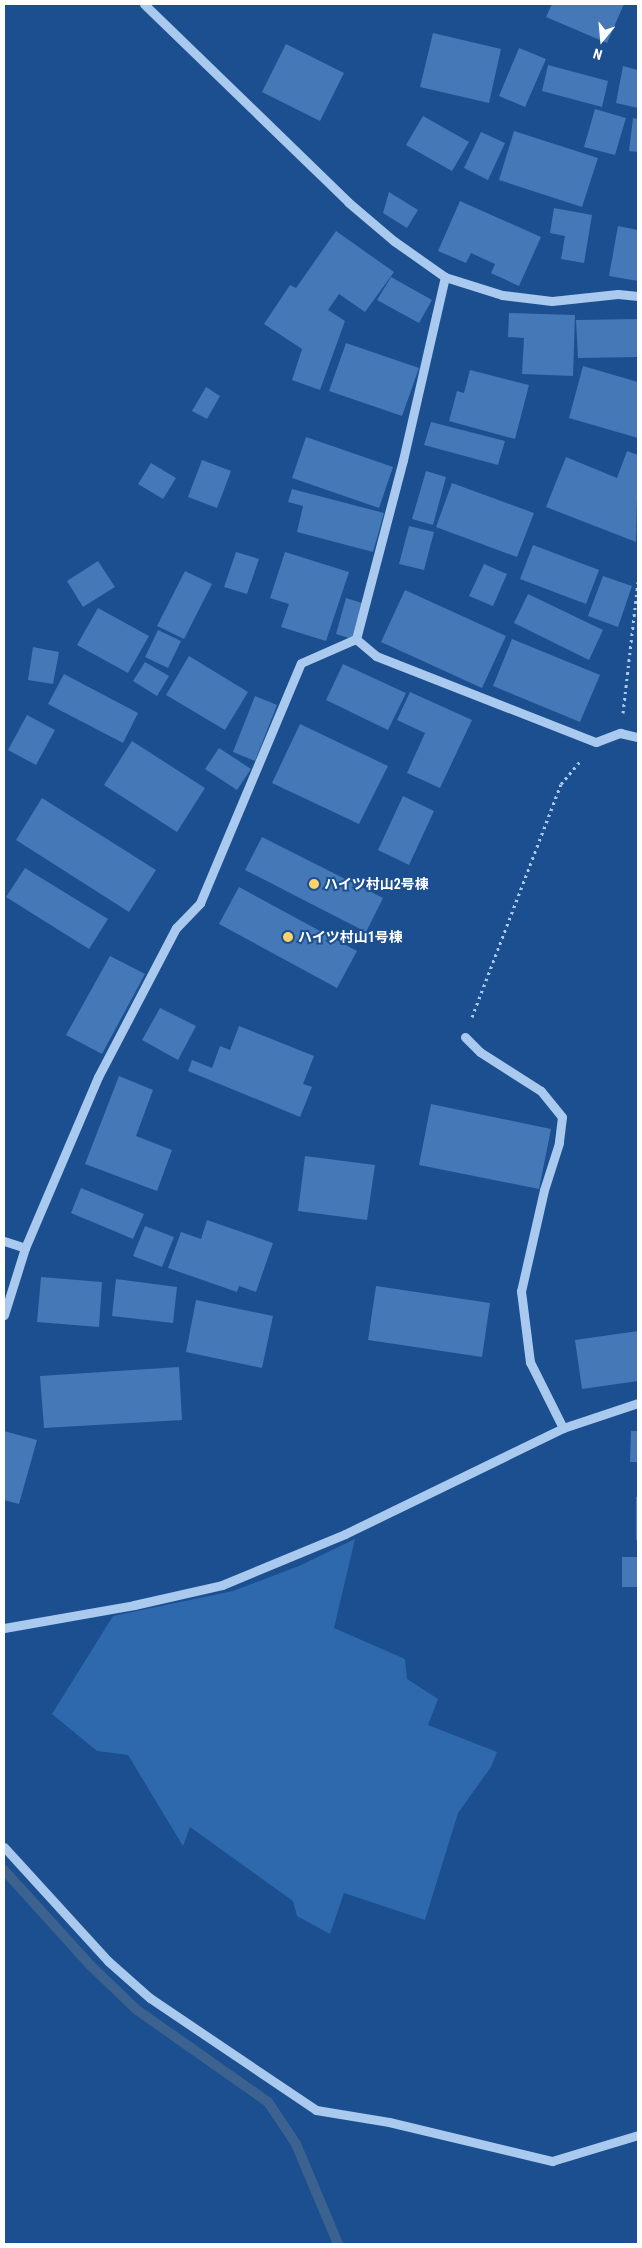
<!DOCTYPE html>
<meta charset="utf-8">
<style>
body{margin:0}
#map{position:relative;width:642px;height:2248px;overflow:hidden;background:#1b4f8f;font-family:"Roboto Condensed","Noto Sans JP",sans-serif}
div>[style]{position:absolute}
.green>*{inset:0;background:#2e69ad}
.stream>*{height:10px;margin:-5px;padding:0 5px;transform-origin:5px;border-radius:5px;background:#3c6290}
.building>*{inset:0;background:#4478b7}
.path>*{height:3px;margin-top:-1.5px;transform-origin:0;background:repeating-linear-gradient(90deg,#a9c9ee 0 2.5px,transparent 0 6.5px)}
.minor>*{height:9px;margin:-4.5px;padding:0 4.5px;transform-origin:4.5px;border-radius:4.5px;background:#a9c9ee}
.dots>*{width:14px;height:14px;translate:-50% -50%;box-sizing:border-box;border:2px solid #1b4f8f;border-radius:50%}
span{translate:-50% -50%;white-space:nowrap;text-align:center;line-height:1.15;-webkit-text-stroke:4px #1b4f8f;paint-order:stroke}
.poi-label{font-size:14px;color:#fff;font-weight:700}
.left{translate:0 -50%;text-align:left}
.frame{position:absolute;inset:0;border:5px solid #fff;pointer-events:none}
.north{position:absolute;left:577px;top:15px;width:50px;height:50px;-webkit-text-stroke:4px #1b4f8f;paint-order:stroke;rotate:197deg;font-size:14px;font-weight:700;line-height:20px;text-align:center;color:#fff}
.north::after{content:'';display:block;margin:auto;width:18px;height:22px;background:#fff;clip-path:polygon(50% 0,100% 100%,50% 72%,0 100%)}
</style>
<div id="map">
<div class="green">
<i style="clip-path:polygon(355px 1539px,334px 1628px,405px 1659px,407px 1679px,438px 1699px,428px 1725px,497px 1752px,491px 1767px,458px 1813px,425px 1920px,344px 1893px,330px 1934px,297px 1916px,293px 1901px,190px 1827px,183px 1846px,128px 1755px,97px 1751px,52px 1714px,113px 1616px,233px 1591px,299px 1566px)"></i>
</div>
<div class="stream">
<i style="left:4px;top:1870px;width:128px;rotate:47.8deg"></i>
<i style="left:90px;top:1965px;width:65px;rotate:43.8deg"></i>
<i style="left:137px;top:2010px;width:160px;rotate:35.1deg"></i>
<i style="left:268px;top:2102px;width:50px;rotate:56.3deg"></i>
<i style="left:296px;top:2144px;width:108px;rotate:67.2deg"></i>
</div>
<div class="building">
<i style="clip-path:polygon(552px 4px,624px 4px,607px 43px,546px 17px)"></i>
<i style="clip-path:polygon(433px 33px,501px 49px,489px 103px,420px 87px)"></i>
<i style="clip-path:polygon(286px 44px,344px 73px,320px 121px,262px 92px)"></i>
<i style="clip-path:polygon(519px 48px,546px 59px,525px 107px,499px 96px)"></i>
<i style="clip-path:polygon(548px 65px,608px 81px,602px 107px,542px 91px)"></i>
<i style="clip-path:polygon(623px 66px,638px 70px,638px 108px,616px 103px)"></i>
<i style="clip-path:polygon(595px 109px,626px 118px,615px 155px,584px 147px)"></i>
<i style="clip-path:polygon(423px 116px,469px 142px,452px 171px,406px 145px)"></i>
<i style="clip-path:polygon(633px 118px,638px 119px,638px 152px,629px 151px)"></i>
<i style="clip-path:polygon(514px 131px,598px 158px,582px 207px,499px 180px)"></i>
<i style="clip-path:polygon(481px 132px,505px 143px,488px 180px,464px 168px)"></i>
<i style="clip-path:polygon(389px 192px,418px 210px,407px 228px,383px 213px)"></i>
<i style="clip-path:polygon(460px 201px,541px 237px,519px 286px,491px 273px,495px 264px,471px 253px,466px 263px,438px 251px)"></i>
<i style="clip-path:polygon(554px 208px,592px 215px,584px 263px,561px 259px,565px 236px,550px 233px)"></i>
<i style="clip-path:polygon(618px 226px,638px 230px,638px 281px,609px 276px)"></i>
<i style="clip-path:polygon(336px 231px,394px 272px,365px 312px,339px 294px,328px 310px,345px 321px,320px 390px,292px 380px,302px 349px,264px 324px,290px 285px,296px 288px)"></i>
<i style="clip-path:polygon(391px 277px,432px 300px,419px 323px,377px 300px)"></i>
<i style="clip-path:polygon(509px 313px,575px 315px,573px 376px,522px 374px,524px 338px,508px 337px)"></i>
<i style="clip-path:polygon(637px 319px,638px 357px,578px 358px,576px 320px)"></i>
<i style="clip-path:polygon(346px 343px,419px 368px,402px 416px,329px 391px)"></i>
<i style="clip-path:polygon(583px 366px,638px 382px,638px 438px,569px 418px)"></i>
<i style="clip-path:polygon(470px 370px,529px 385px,515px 439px,449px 421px,457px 391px,464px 393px)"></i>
<i style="clip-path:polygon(206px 387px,220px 396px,207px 419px,192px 411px)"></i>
<i style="clip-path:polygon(431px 422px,505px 441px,498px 465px,424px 445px)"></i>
<i style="clip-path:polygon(306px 437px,393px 467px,379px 508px,292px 478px)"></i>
<i style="clip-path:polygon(627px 451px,638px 455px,636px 542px,546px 507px,566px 457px,617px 478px)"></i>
<i style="clip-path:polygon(202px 460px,231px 471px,217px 508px,188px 497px)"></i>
<i style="clip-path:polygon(151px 463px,176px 478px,163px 499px,138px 484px)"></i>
<i style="clip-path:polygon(426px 471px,446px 477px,433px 525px,412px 519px)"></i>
<i style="clip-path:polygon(452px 483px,534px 513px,517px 557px,436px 527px)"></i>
<i style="clip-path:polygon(292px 489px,384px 513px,373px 552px,297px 532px,303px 506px,288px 502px)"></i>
<i style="clip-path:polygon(409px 526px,434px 532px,424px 570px,399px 564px)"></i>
<i style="clip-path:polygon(533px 545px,599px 570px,586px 604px,520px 579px)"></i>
<i style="clip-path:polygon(236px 552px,259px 559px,247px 594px,224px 587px)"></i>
<i style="clip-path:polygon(285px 552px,349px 572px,326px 641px,281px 627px,289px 604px,270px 598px)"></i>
<i style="clip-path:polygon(98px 561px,115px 587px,83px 607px,67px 581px)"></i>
<i style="clip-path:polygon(484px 564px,507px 574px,493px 606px,469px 596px)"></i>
<i style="clip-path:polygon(185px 571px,212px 584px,184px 639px,157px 626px)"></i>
<i style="clip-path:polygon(603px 576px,632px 586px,618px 627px,588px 616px)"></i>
<i style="clip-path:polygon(405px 590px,506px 636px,482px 688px,381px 642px)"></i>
<i style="clip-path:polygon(528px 594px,603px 630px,589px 660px,514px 623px)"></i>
<i style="clip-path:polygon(346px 598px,362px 603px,352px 639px,336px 634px)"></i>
<i style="clip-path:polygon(98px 608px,149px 636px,128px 673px,77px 645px)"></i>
<i style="clip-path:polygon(158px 630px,181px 641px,168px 668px,145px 657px)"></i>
<i style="clip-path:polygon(512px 639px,600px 675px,580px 722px,493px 686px)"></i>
<i style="clip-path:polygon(33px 647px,59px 652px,53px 684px,28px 680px)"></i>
<i style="clip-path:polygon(189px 656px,248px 692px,225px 730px,166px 695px)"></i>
<i style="clip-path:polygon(145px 662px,169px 676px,157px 696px,133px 681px)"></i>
<i style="clip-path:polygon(343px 664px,406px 693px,388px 730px,326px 700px)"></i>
<i style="clip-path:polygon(64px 674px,138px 713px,123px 743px,48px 704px)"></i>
<i style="clip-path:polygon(410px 692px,472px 720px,440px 788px,407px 773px,425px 733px,397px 720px)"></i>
<i style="clip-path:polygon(255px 696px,277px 705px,255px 761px,233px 752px)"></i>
<i style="clip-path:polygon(27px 715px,55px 730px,36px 765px,8px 750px)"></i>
<i style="clip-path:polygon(300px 724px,388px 766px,359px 824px,272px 783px)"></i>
<i style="clip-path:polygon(132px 741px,205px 788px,177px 832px,104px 785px)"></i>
<i style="clip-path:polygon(219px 748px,251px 769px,237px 790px,205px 769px)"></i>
<i style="clip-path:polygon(403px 796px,434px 811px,409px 865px,378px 850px)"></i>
<i style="clip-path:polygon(42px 798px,156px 870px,129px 912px,16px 840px)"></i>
<i style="clip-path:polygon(262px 837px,383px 898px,366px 932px,245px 870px)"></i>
<i style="clip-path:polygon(25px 868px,108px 919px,89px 949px,6px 897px)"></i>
<i style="clip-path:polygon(239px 887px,357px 951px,337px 988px,219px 924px)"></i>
<i style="clip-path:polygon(110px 956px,145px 974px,102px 1054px,66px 1035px)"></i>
<i style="clip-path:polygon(160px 1008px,196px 1026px,178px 1060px,142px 1040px)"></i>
<i style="clip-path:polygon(239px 1026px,314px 1056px,303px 1084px,312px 1087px,300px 1117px,188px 1071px,192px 1060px,212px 1068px,220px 1046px,230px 1050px)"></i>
<i style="clip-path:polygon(119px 1076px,153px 1090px,136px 1136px,172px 1150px,157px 1191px,85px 1164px)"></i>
<i style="clip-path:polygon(431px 1104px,551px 1129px,539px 1189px,419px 1165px)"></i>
<i style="clip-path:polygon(305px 1156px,375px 1165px,367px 1220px,298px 1211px)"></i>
<i style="clip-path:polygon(81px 1188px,144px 1214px,133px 1239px,71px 1213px)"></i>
<i style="clip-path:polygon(207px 1220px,273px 1243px,256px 1292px,239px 1286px,237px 1292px,168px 1268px,181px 1232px,201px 1239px)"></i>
<i style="clip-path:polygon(145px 1226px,174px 1237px,162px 1267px,133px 1256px)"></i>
<i style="clip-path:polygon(41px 1277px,102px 1282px,99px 1327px,37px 1322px)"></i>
<i style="clip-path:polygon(116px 1279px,177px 1287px,173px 1323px,112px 1316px)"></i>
<i style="clip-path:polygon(376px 1286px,490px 1303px,482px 1357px,368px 1340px)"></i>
<i style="clip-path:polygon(196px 1300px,273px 1316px,262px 1368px,186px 1352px)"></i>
<i style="clip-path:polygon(638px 1331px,638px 1381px,582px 1389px,575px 1340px)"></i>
<i style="clip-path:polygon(179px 1367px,182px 1420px,44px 1428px,40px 1376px)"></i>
<i style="clip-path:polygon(4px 1431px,37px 1440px,19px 1504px,4px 1500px)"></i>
<i style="clip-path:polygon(631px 1431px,638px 1431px,638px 1462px,630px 1462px)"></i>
<i style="clip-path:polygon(636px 1497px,638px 1497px,638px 1540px,636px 1540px)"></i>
<i style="clip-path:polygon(622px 1557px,638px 1557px,638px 1587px,622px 1587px)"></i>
</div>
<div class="path">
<i style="left:623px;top:713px;width:132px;rotate:-83.5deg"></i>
<i style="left:472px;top:1017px;width:249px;rotate:-69.1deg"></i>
<i style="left:561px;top:784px;width:31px;rotate:-50deg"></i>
</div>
<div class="minor">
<i style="left:144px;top:4px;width:284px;rotate:44.1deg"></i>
<i style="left:348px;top:202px;width:60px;rotate:40.3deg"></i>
<i style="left:394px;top:241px;width:62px;rotate:35.2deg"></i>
<i style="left:445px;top:277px;width:60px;rotate:17.5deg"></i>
<i style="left:502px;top:295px;width:50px;rotate:6.8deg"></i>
<i style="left:552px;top:301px;width:66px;rotate:-6.1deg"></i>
<i style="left:618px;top:294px;width:20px;rotate:6deg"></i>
<i style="left:356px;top:639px;width:185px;rotate:-75.3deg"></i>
<i style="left:403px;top:460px;width:188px;rotate:-77.1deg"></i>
<i style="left:356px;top:639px;width:26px;rotate:40deg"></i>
<i style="left:376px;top:656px;width:236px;rotate:21.4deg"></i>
<i style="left:596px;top:742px;width:26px;rotate:-21deg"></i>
<i style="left:620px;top:733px;width:18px;rotate:13deg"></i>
<i style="left:465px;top:1037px;width:21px;rotate:45deg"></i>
<i style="left:480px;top:1052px;width:72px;rotate:32.6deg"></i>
<i style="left:541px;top:1091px;width:33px;rotate:51deg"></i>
<i style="left:562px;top:1117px;width:26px;rotate:97deg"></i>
<i style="left:559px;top:1143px;width:49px;rotate:107.7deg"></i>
<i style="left:544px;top:1190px;width:104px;rotate:102.8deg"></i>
<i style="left:521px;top:1291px;width:72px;rotate:82.8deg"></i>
<i style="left:530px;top:1362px;width:74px;rotate:63.4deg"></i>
<i style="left:4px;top:1241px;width:22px;rotate:18deg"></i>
<i style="left:4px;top:1315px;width:70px;rotate:-72.6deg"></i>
<i style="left:25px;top:1248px;width:186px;rotate:-66.9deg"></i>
<i style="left:98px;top:1077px;width:168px;rotate:-62.4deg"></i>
<i style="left:176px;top:928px;width:35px;rotate:-46deg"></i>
<i style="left:200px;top:903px;width:260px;rotate:-67.2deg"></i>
<i style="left:301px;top:663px;width:60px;rotate:-23.6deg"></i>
<i style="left:4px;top:1628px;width:132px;rotate:-10deg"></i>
<i style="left:134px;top:1605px;width:90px;rotate:-12.8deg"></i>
<i style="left:222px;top:1585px;width:133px;rotate:-22.5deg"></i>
<i style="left:345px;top:1534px;width:242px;rotate:-25.9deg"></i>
<i style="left:563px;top:1428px;width:79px;rotate:-18.4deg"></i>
<i style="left:4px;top:1847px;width:154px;rotate:47.6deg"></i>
<i style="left:108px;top:1961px;width:56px;rotate:41.4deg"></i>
<i style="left:150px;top:1998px;width:200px;rotate:34deg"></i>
<i style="left:316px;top:2110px;width:74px;rotate:9.3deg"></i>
<i style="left:389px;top:2122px;width:168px;rotate:13.5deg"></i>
<i style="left:552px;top:2161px;width:90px;rotate:-16.8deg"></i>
</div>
<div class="dots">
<i style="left:314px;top:884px;background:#ffd166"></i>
<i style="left:288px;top:937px;background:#ffd166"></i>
</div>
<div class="poi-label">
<span class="left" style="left:324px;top:884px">ハイツ村山2号棟</span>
<span class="left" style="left:298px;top:937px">ハイツ村山1号棟</span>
</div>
<div class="frame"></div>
<div class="north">N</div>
</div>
